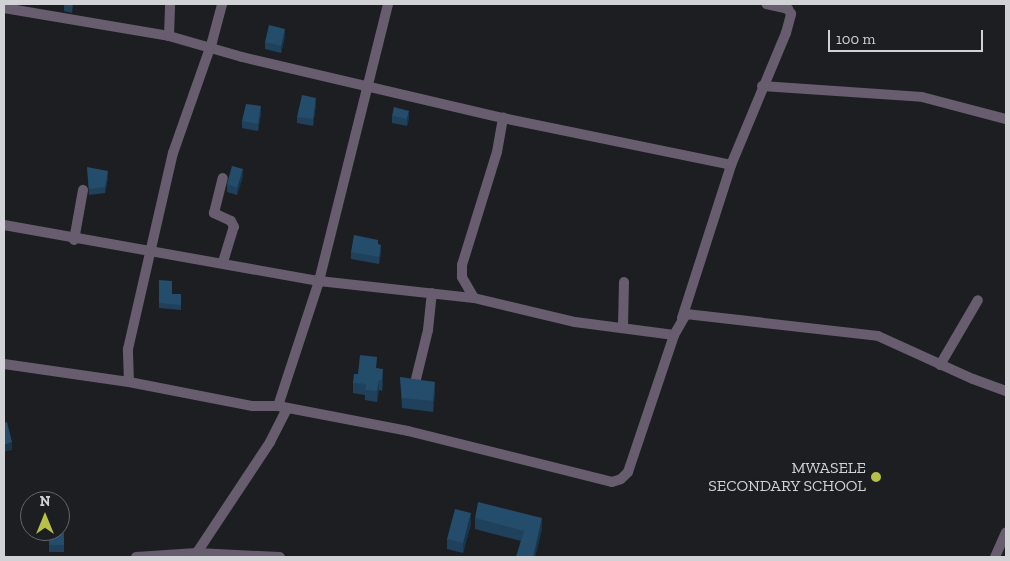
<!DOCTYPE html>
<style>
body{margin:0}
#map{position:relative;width:1010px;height:561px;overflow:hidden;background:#1d1e22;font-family:"Zilla Slab",serif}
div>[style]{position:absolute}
.minor>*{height:10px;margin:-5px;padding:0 5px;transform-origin:5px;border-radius:5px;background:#675d6f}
.wall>*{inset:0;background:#1f415c}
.shaded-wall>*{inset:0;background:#19354b}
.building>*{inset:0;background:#244c6b}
.dots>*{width:14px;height:14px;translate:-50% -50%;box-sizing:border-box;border:2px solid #1d1e22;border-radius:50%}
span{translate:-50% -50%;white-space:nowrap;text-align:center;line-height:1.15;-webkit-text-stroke:5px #1d1e22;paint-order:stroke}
.poi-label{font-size:16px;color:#d1d2d5}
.right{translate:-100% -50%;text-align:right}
.frame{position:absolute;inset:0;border:5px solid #d1d2d5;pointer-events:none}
.north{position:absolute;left:20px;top:491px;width:50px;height:50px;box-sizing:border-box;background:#1d1e22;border:1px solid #65666a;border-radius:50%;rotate:0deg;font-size:14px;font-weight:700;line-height:20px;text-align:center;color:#d1d2d5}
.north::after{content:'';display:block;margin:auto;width:18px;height:22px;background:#b8c147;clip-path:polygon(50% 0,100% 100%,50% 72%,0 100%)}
.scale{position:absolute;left:828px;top:30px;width:155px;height:22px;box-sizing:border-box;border:2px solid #d1d2d5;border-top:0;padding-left:6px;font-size:15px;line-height:18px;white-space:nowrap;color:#d1d2d5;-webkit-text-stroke:4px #1d1e22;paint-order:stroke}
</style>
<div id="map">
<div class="minor">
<i style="left:4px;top:8px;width:167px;rotate:9.6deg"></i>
<i style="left:169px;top:36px;width:76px;rotate:16deg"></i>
<i style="left:242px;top:57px;width:268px;rotate:13.2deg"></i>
<i style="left:503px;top:118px;width:233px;rotate:11.6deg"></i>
<i style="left:169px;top:36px;width:32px;rotate:-88deg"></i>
<i style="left:762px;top:86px;width:160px;rotate:3.9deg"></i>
<i style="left:922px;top:97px;width:87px;rotate:14.7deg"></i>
<i style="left:4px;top:225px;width:320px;rotate:10.1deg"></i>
<i style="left:319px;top:281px;width:156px;rotate:6.3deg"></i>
<i style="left:474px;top:298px;width:104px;rotate:13.4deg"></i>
<i style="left:575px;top:322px;width:100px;rotate:7.5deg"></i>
<i style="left:74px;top:240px;width:51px;rotate:-79.8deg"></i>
<i style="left:223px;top:262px;width:37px;rotate:-73deg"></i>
<i style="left:234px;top:227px;width:7px;rotate:-117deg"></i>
<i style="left:231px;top:221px;width:19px;rotate:-155deg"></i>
<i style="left:214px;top:213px;width:36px;rotate:-76deg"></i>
<i style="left:474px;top:298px;width:24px;rotate:-120deg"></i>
<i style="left:462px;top:277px;width:12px;rotate:-90deg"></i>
<i style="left:462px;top:265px;width:118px;rotate:-72.8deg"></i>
<i style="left:497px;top:152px;width:35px;rotate:-80deg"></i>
<i style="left:682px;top:318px;width:161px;rotate:-72.2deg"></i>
<i style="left:731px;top:165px;width:143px;rotate:-67.4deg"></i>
<i style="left:786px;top:33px;width:20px;rotate:-75deg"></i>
<i style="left:791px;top:14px;width:6px;rotate:-121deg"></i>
<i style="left:788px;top:9px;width:22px;rotate:-167deg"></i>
<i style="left:623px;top:326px;width:44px;rotate:-88.7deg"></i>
<i style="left:4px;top:364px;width:126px;rotate:8.2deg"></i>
<i style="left:129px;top:382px;width:126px;rotate:11deg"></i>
<i style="left:253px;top:406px;width:25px"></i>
<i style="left:278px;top:406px;width:132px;rotate:10.9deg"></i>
<i style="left:408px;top:431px;width:210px;rotate:14deg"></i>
<i style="left:612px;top:482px;width:9px;rotate:-18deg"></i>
<i style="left:621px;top:479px;width:10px;rotate:-45deg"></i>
<i style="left:628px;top:472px;width:145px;rotate:-71.4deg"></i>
<i style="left:674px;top:335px;width:24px;rotate:-60deg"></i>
<i style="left:686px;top:314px;width:193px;rotate:6.5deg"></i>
<i style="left:878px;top:336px;width:104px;rotate:24.4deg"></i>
<i style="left:973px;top:379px;width:35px;rotate:20deg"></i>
<i style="left:940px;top:365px;width:75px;rotate:-59.7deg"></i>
<i style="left:129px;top:382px;width:33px;rotate:-92deg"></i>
<i style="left:128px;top:349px;width:201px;rotate:-77.1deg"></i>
<i style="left:173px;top:153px;width:118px;rotate:-70.6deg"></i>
<i style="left:212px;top:42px;width:39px;rotate:-75deg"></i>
<i style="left:415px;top:383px;width:55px;rotate:-76.2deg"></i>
<i style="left:428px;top:330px;width:37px;rotate:-84deg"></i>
<i style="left:278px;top:406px;width:132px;rotate:-71.8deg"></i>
<i style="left:319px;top:281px;width:285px;rotate:-76deg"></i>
<i style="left:136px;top:557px;width:61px;rotate:-3.8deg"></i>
<i style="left:197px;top:553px;width:83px;rotate:2.8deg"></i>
<i style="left:194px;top:557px;width:138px;rotate:-56.5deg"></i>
<i style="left:270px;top:442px;width:38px;rotate:-63deg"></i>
<i style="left:995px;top:557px;width:27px;rotate:-66deg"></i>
</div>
<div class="wall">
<i style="clip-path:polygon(64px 4px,73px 4px,72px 13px,64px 11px)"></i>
<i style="clip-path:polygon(285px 36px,281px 53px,265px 49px,265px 42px)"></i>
<i style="clip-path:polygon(316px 104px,313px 126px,297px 123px,297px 117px)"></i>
<i style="clip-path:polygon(261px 114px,258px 131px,242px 128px,242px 121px)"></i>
<i style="clip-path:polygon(392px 116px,409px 118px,407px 126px,392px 123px)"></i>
<i style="clip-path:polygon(87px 167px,108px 178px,105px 193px,89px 195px)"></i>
<i style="clip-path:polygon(243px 176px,237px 195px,227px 192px,227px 184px)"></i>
<i style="clip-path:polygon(378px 244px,381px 252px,379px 264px,351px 259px,351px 252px)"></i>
<i style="clip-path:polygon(159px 280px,172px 294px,181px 294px,181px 310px,159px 308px)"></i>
<i style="clip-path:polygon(377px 369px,383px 380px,382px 391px,379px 390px,377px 402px,365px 400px,365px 395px,353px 393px,353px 383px,358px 374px)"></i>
<i style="clip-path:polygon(400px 377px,435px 392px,433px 412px,402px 408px)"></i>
<i style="clip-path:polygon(475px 518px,542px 529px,535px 557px,516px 557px,521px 541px,475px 529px)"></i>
<i style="clip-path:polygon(471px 524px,463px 553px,447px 549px,447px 539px)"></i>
<i style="clip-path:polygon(64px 533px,64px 552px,49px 552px,49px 534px)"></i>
</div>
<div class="shaded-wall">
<i style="clip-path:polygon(285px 29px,285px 36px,281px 53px,281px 46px)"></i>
<i style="clip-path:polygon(316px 98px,316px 104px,313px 126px,313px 119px)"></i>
<i style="clip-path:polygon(261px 106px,261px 114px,258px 131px,258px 124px)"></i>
<i style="clip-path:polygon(409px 111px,409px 118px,407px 126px,407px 119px)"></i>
<i style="clip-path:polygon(243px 169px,243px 176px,237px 195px,237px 188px)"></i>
<i style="clip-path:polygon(108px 171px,108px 178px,105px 193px,105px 187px)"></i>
<i style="clip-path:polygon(381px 245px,381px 252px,379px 264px,379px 257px)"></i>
<i style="clip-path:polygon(383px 369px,383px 380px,382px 391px,382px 380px)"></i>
<i style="clip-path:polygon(379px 380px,379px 390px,377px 402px,377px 391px)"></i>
<i style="clip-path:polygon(435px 382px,435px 392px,433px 412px,433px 401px)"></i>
<i style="clip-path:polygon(12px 442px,12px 450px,4px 452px,4px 445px)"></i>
<i style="clip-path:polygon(471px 513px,471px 524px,463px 553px,463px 543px)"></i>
<i style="clip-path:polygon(542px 518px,542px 529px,535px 557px,533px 557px)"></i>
</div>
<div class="building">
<i style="clip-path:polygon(64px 4px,72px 4px,72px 6px,64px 5px)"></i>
<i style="clip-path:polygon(269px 25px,285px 29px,281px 46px,265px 42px)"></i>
<i style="clip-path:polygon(302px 95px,316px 98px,313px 119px,297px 117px)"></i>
<i style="clip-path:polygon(246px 104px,261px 106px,258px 124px,242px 121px)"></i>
<i style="clip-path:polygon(394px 107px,409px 111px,407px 119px,392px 116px)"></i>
<i style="clip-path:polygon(232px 166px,243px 169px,237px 188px,227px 184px)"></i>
<i style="clip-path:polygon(87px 167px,108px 171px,105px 187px,89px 189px)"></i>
<i style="clip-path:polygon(354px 235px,378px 240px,378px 244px,381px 245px,379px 257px,351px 252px)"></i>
<i style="clip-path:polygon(159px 280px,172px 281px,172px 294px,181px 294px,181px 305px,159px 303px)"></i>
<i style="clip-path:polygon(360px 355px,377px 357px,376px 368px,383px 369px,382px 380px,379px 380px,377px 391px,365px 390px,366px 384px,353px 383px,354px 374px,358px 374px)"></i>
<i style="clip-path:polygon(400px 377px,435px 382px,433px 401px,402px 398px)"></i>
<i style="clip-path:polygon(7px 422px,12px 442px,4px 445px,4px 423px)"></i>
<i style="clip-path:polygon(478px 502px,542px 518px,533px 557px,516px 557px,524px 531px,475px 518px)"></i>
<i style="clip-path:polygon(455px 509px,471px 513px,463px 543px,447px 539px)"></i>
<i style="clip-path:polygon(64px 533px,64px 545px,49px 545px,49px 534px)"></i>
</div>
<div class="dots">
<i style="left:876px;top:477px;background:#b8c147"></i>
</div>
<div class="poi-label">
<span class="right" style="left:866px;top:477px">MWASELE<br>SECONDARY SCHOOL</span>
</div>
<div class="frame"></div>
<div class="north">N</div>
<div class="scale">100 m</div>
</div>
